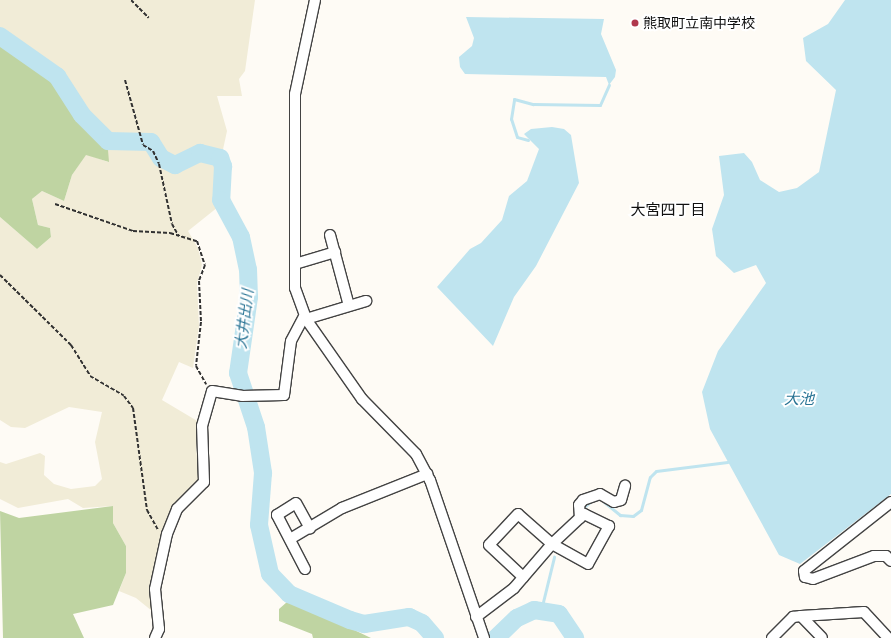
<!DOCTYPE html>
<meta charset="utf-8">
<style>
body{margin:0}
#map{position:relative;width:891px;height:638px;overflow:hidden;background:#fefbf5;font-family:"Noto Serif","Noto Sans JP",serif}
div>[style]{position:absolute}
.farmland>*{inset:0;background:#f1ecd7}
.forest>*{inset:0;background:#bfd4a2}
.water>*{inset:0;background:#bfe4ef}
.stream>*{height:3px;margin:-1.5px;padding:0 1.5px;transform-origin:1.5px;border-radius:1.5px;background:#bfe4ef}
.river>*{height:18px;margin:-9px;padding:0 9px;transform-origin:9px;border-radius:9px;background:#bfe4ef}
.path>*{height:2px;margin-top:-1px;transform-origin:0;background:repeating-linear-gradient(90deg,#323232 0 4px,transparent 0 6px)}
.roads{filter:drop-shadow(1px 0 #434343) drop-shadow(-1px 0 #434343) drop-shadow(0 1px #434343) drop-shadow(0 -1px #434343)}
.minor>*{height:10px;margin:-5px;padding:0 5px;transform-origin:5px;border-radius:5px;background:#fff}
.dots>*{width:11px;height:11px;translate:-50% -50%;box-sizing:border-box;border:2px solid #fff;border-radius:50%}
span{translate:-50% -50%;white-space:nowrap;text-align:center;line-height:1.15;-webkit-text-stroke:4px #fff;paint-order:stroke}
.poi-label{font-size:14px;color:#101010}
.left{translate:0 -50%;text-align:left}
.neighbourhood-label{font-size:15px;color:#101010}
.water-label{font-size:15px;color:#287394;font-style:italic}
</style>
<div id="map">
<div class="farmland">
<i style="clip-path:polygon(0 0,255px 0,245px 71px,239px 79px,242px 96px,217px 96px,227px 131px,219px 168px,218px 207px,188px 231px,198px 248px,202px 265px,197px 283px,199px 326px,193px 368px,179px 362px,162px 400px,199px 422px,196px 448px,200px 477px,196px 486px,174px 507px,154px 575px,152px 611px,136px 598px,119px 591px,126px 573px,126px 546px,113px 523px,113px 506px,83px 508px,68px 499px,18px 508px,0 499px,0 462px,6px 464px,40px 453px,45px 456px,44px 475px,54px 484px,71px 489px,95px 486px,102px 479px,95px 442px,102px 412px,69px 407px,25px 428px,11px 427px,0 420px,0 217px,37px 249px,51px 237px,50px 228px,38px 225px,32px 199px,42px 191px,64px 201px,72px 175px,86px 154px,108px 162px,107px 150px,79px 121px,54px 79px,0 41px)"></i>
</div>
<div class="forest">
<i style="clip-path:polygon(0 41px,54px 79px,79px 121px,108px 150px,109px 162px,86px 155px,72px 175px,64px 201px,42px 191px,32px 199px,38px 225px,50px 228px,51px 237px,37px 249px,0 217px)"></i>
<i style="clip-path:polygon(113px 506px,113px 523px,126px 546px,126px 573px,113px 605px,73px 614px,84px 638px,3px 638px,0 511px,19px 518px)"></i>
<i style="clip-path:polygon(287px 602px,308px 608px,371px 638px,313px 638px,312px 634px,279px 621px,279px 609px)"></i>
</div>
<div class="water">
<i style="clip-path:polygon(845px 0,891px 0,891px 494px,800px 564px,779px 555px,710px 429px,702px 392px,718px 351px,766px 283px,756px 265px,734px 273px,716px 256px,712px 229px,724px 195px,719px 156px,744px 153px,752px 162px,760px 180px,779px 192px,797px 188px,819px 172px,836px 90px,806px 61px,803px 38px,828px 24px)"></i>
<i style="clip-path:polygon(466px 17px,604px 19px,601px 34px,616px 70px,615px 77px,609px 85px,606px 77px,465px 74px,460px 67px,459px 57px,472px 46px,474px 38px)"></i>
<i style="clip-path:polygon(552px 127px,564px 129px,571px 135px,579px 183px,536px 266px,514px 297px,493px 346px,437px 287px,470px 249px,481px 243px,502px 220px,509px 196px,527px 181px,539px 149px,524px 134px,531px 129px)"></i>
</div>
<div class="stream">
<i style="left:528px;top:140px;width:11px;rotate:-165deg"></i>
<i style="left:517px;top:137px;width:19px;rotate:-108deg"></i>
<i style="left:511px;top:119px;width:20px;rotate:-81deg"></i>
<i style="left:514px;top:99px;width:20px;rotate:15deg"></i>
<i style="left:533px;top:104px;width:67px;rotate:0.9deg"></i>
<i style="left:600px;top:105px;width:22px;rotate:-66deg"></i>
<i style="left:604px;top:502px;width:21px;rotate:39deg"></i>
<i style="left:620px;top:515px;width:13px;rotate:4deg"></i>
<i style="left:633px;top:516px;width:10px;rotate:-37deg"></i>
<i style="left:641px;top:510px;width:34px;rotate:-75deg"></i>
<i style="left:650px;top:477px;width:8px;rotate:-45deg"></i>
<i style="left:656px;top:471px;width:72px;rotate:-7.2deg"></i>
<i style="left:585px;top:506px;width:6px;rotate:-39deg"></i>
<i style="left:541px;top:610px;width:55px;rotate:-76.2deg"></i>
</div>
<div class="river">
<i style="left:0;top:36px;width:70px;rotate:35.1deg"></i>
<i style="left:57px;top:76px;width:46px;rotate:57.3deg"></i>
<i style="left:82px;top:115px;width:37px;rotate:45deg"></i>
<i style="left:108px;top:141px;width:43px;rotate:1.3deg"></i>
<i style="left:151px;top:142px;width:19px;rotate:58deg"></i>
<i style="left:161px;top:158px;width:16px;rotate:27deg"></i>
<i style="left:175px;top:165px;width:28px;rotate:-26deg"></i>
<i style="left:200px;top:153px;width:21px;rotate:14deg"></i>
<i style="left:220px;top:158px;width:9px;rotate:69deg"></i>
<i style="left:223px;top:166px;width:34px;rotate:93deg"></i>
<i style="left:221px;top:200px;width:42px;rotate:61.6deg"></i>
<i style="left:241px;top:237px;width:33px;rotate:78deg"></i>
<i style="left:248px;top:269px;width:28px;rotate:88deg"></i>
<i style="left:249px;top:297px;width:77px;rotate:98.2deg"></i>
<i style="left:238px;top:373px;width:57px;rotate:71.6deg"></i>
<i style="left:256px;top:427px;width:47px;rotate:81.3deg"></i>
<i style="left:263px;top:473px;width:52px;rotate:94.4deg"></i>
<i style="left:259px;top:525px;width:50px;rotate:77.3deg"></i>
<i style="left:270px;top:574px;width:28px;rotate:46deg"></i>
<i style="left:289px;top:594px;width:66px;rotate:23.1deg"></i>
<i style="left:350px;top:620px;width:15px;rotate:16deg"></i>
<i style="left:364px;top:624px;width:46px;rotate:-8.8deg"></i>
<i style="left:409px;top:617px;width:14px;rotate:25deg"></i>
<i style="left:422px;top:623px;width:20px;rotate:49deg"></i>
<i style="left:496px;top:638px;width:29px;rotate:-44deg"></i>
<i style="left:517px;top:618px;width:19px;rotate:-25deg"></i>
<i style="left:534px;top:610px;width:25px;rotate:9deg"></i>
<i style="left:559px;top:614px;width:29px;rotate:56deg"></i>
</div>
<div class="path">
<i style="left:131px;top:0;width:25px;rotate:45deg"></i>
<i style="left:125px;top:80px;width:67px;rotate:74.5deg"></i>
<i style="left:143px;top:145px;width:12px;rotate:31deg"></i>
<i style="left:153px;top:151px;width:14px;rotate:65deg"></i>
<i style="left:159px;top:164px;width:61px;rotate:77.8deg"></i>
<i style="left:172px;top:224px;width:13px;rotate:61deg"></i>
<i style="left:55px;top:204px;width:83px;rotate:19.1deg"></i>
<i style="left:133px;top:231px;width:37px;rotate:3deg"></i>
<i style="left:170px;top:233px;width:28px;rotate:17deg"></i>
<i style="left:197px;top:241px;width:25px;rotate:72deg"></i>
<i style="left:205px;top:265px;width:17px;rotate:111deg"></i>
<i style="left:199px;top:281px;width:41px;rotate:87.2deg"></i>
<i style="left:201px;top:322px;width:44px;rotate:96.5deg"></i>
<i style="left:196px;top:366px;width:21px;rotate:61deg"></i>
<i style="left:0;top:275px;width:100px;rotate:44.6deg"></i>
<i style="left:71px;top:345px;width:36px;rotate:58deg"></i>
<i style="left:90px;top:376px;width:39px;rotate:30deg"></i>
<i style="left:124px;top:396px;width:15px;rotate:53deg"></i>
<i style="left:133px;top:408px;width:103px;rotate:82.2deg"></i>
<i style="left:147px;top:510px;width:23px;rotate:61deg"></i>
</div>
<div class="roads">
<div class="minor">
<i style="left:315px;top:0;width:96px;rotate:102deg"></i>
<i style="left:295px;top:94px;width:194px;rotate:90deg"></i>
<i style="left:295px;top:288px;width:33px;rotate:70deg"></i>
<i style="left:306px;top:319px;width:98px;rotate:55deg"></i>
<i style="left:362px;top:399px;width:77px;rotate:45.5deg"></i>
<i style="left:416px;top:454px;width:30px;rotate:62deg"></i>
<i style="left:430px;top:480px;width:167px;rotate:71.1deg"></i>
<i style="left:330px;top:235px;width:73px;rotate:75deg"></i>
<i style="left:295px;top:264px;width:42px;rotate:-16.7deg"></i>
<i style="left:306px;top:319px;width:63px;rotate:-16.7deg"></i>
<i style="left:891px;top:502px;width:111px;rotate:141.6deg"></i>
<i style="left:804px;top:571px;width:6px;rotate:81deg"></i>
<i style="left:805px;top:577px;width:8px;rotate:14deg"></i>
<i style="left:813px;top:579px;width:65px;rotate:-20.7deg"></i>
<i style="left:874px;top:556px;width:12px"></i>
<i style="left:886px;top:556px;width:7px;rotate:45deg"></i>
<i style="left:580px;top:518px;width:13px;rotate:-94deg"></i>
<i style="left:579px;top:505px;width:6px;rotate:-51deg"></i>
<i style="left:583px;top:500px;width:18px;rotate:-19deg"></i>
<i style="left:600px;top:494px;width:16px;rotate:30deg"></i>
<i style="left:614px;top:502px;width:7px;rotate:-16deg"></i>
<i style="left:621px;top:500px;width:15px;rotate:-74deg"></i>
<i style="left:290px;top:539px;width:61px;rotate:-30.8deg"></i>
<i style="left:342px;top:508px;width:92px;rotate:-21.8deg"></i>
<i style="left:305px;top:569px;width:61px;rotate:-117.4deg"></i>
<i style="left:277px;top:515px;width:22px;rotate:-32deg"></i>
<i style="left:296px;top:503px;width:29px;rotate:61deg"></i>
<i style="left:801px;top:616px;width:63px;rotate:-3.6deg"></i>
<i style="left:864px;top:612px;width:35px;rotate:47deg"></i>
<i style="left:476px;top:617px;width:48px;rotate:-37.3deg"></i>
<i style="left:514px;top:588px;width:58px;rotate:-49.2deg"></i>
<i style="left:552px;top:544px;width:44px;rotate:-43.2deg"></i>
<i style="left:584px;top:514px;width:28px;rotate:26deg"></i>
<i style="left:609px;top:526px;width:43px;rotate:118.9deg"></i>
<i style="left:588px;top:564px;width:41px;rotate:-150.9deg"></i>
<i style="left:552px;top:544px;width:45px;rotate:-138.6deg"></i>
<i style="left:518px;top:514px;width:42px;rotate:133.1deg"></i>
<i style="left:489px;top:545px;width:47px;rotate:43.3deg"></i>
<i style="left:155px;top:638px;width:10px;rotate:-66deg"></i>
<i style="left:159px;top:629px;width:40px;rotate:-95.7deg"></i>
<i style="left:155px;top:589px;width:56px;rotate:-77.7deg"></i>
<i style="left:167px;top:534px;width:27px;rotate:-68deg"></i>
<i style="left:177px;top:509px;width:38px;rotate:-45deg"></i>
<i style="left:204px;top:482px;width:56px;rotate:-92deg"></i>
<i style="left:202px;top:426px;width:36px;rotate:-74deg"></i>
<i style="left:212px;top:391px;width:30px;rotate:9deg"></i>
<i style="left:242px;top:396px;width:42px;rotate:-1.4deg"></i>
<i style="left:284px;top:395px;width:54px;rotate:-82.6deg"></i>
<i style="left:291px;top:341px;width:27px;rotate:-62deg"></i>
<i style="left:772px;top:638px;width:30px;rotate:-45deg"></i>
<i style="left:793px;top:617px;width:8px;rotate:-7deg"></i>
<i style="left:801px;top:616px;width:30px;rotate:46deg"></i>
</div>
</div>
<div class="dots">
<i style="left:635px;top:23px;background:#b0384e"></i>
</div>
<div class="poi-label">
<span class="left" style="left:643px;top:23px">熊取町立南中学校</span>
</div>
<div class="neighbourhood-label">
<span style="left:668px;top:210px">大宮四丁目</span>
</div>
<div class="water-label">
<span style="left:244px;top:319px;rotate:-83deg">大井出川</span>
<span style="left:799px;top:399px">大池</span>
</div>
</div>
